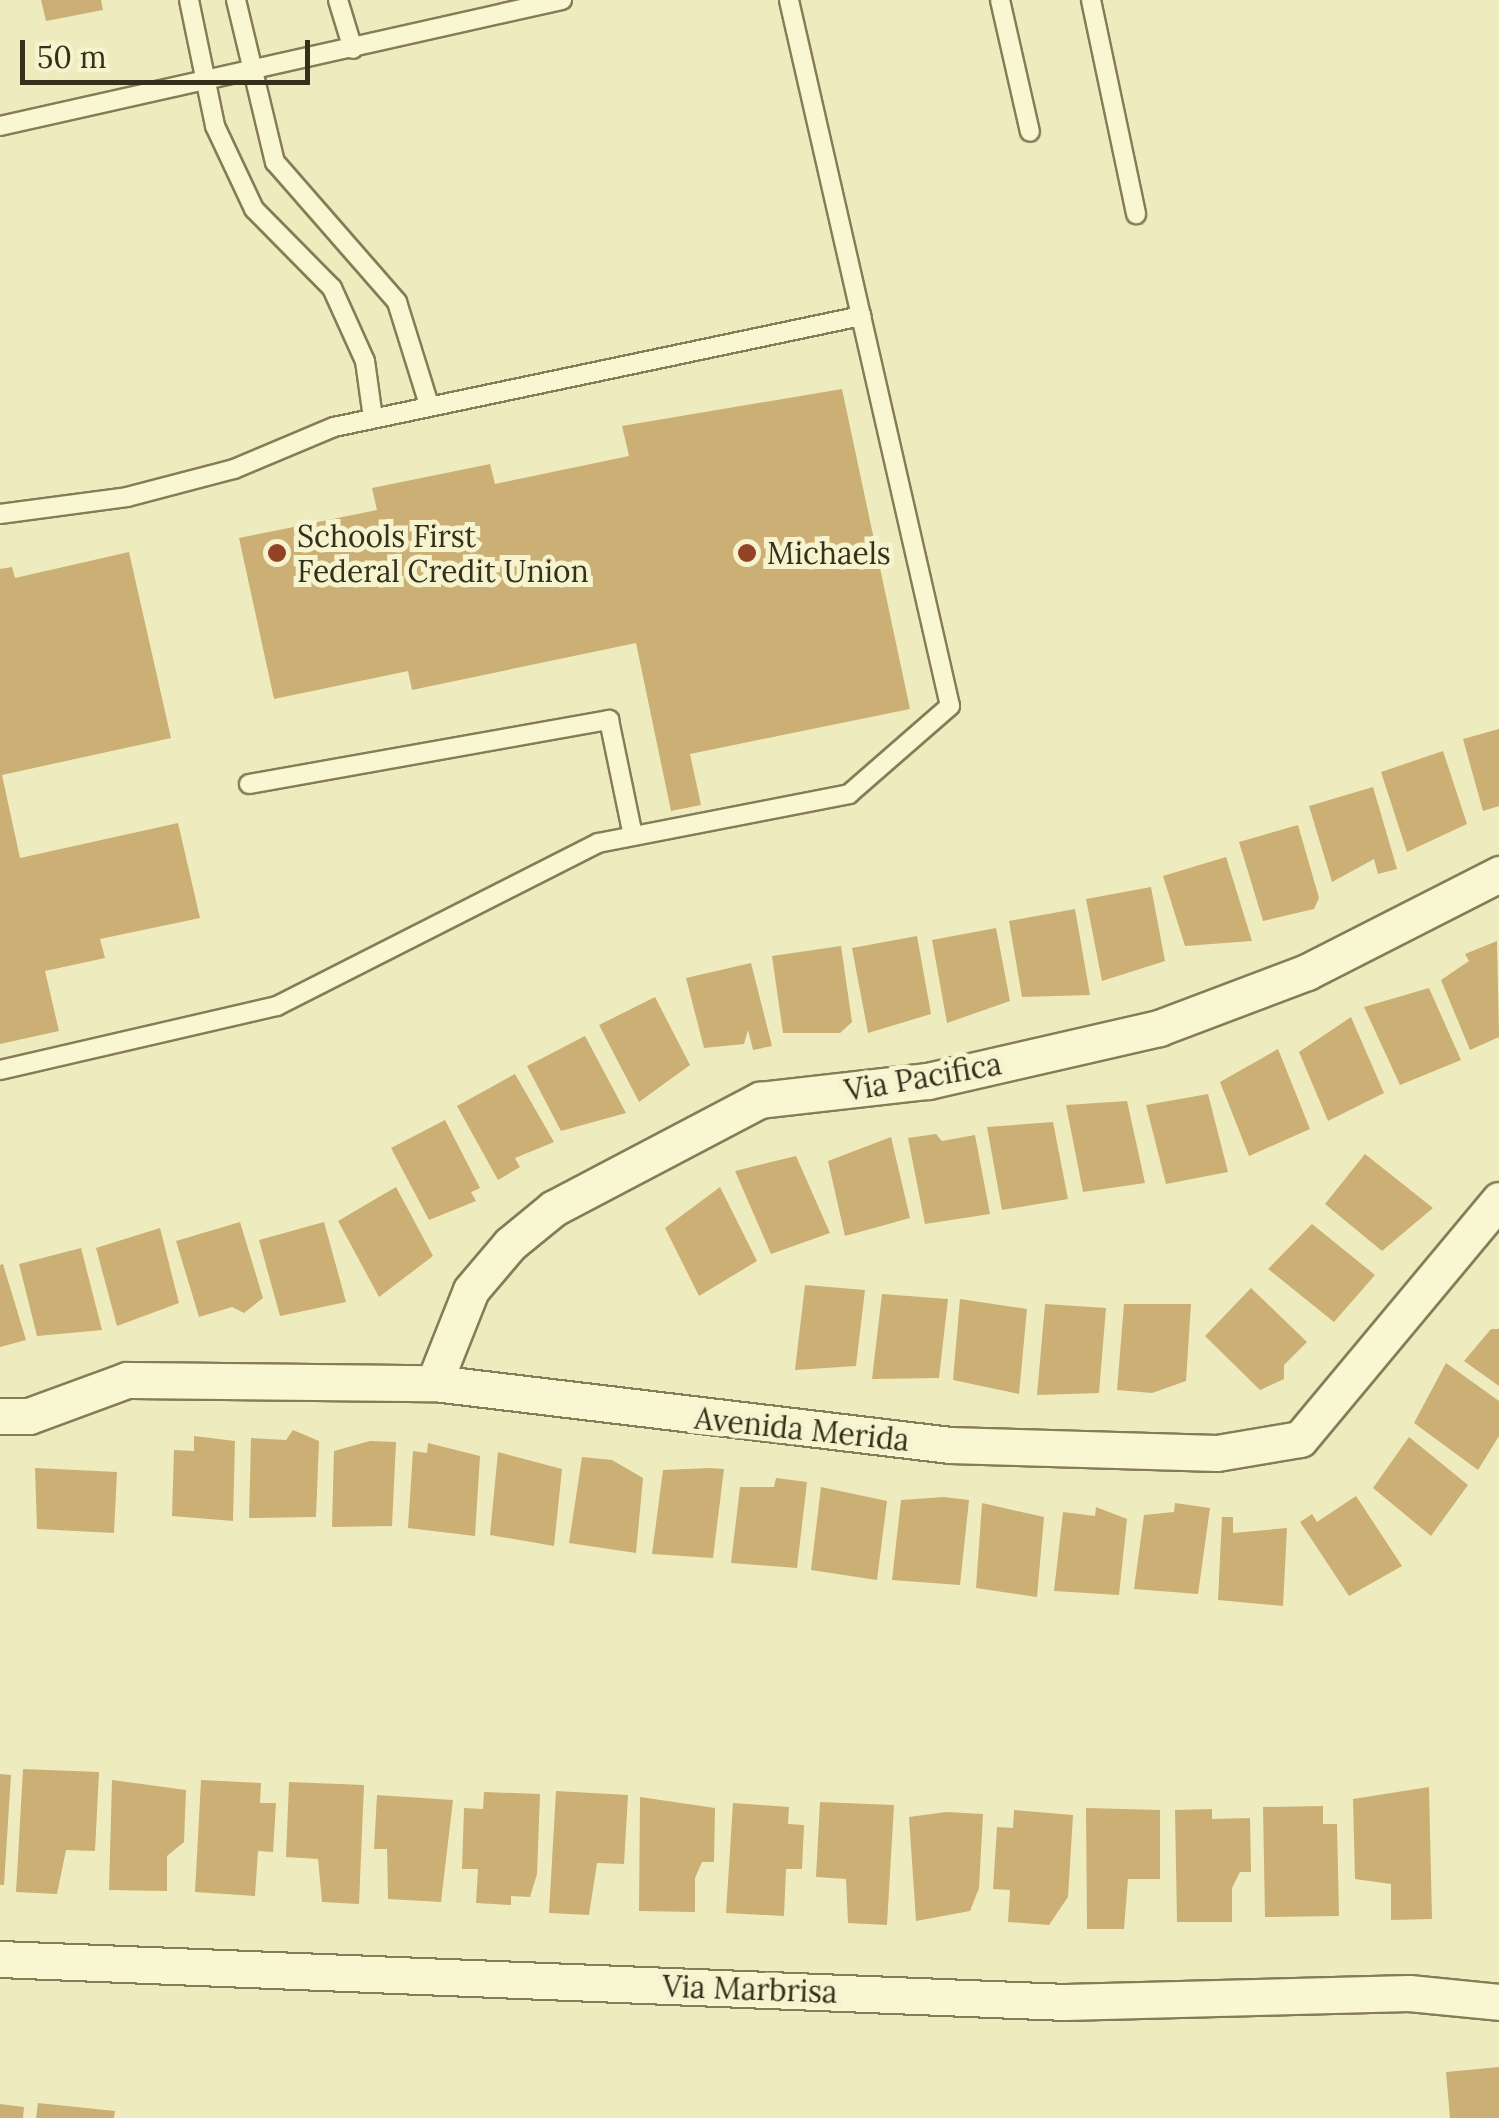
<!DOCTYPE html>
<style>
body{margin:0}
#map{position:relative;width:1499px;height:2118px;overflow:hidden;background:#eeecbe;font-family:Lora,serif}
div>[style]{position:absolute}
.building>*{inset:0;background:#ccaf74}
.roads{filter:drop-shadow(2px 0 #867c57) drop-shadow(-2px 0 #867c57) drop-shadow(0 2px #867c57) drop-shadow(0 -2px #867c57)}
.lane>*{height:18px;margin:-9px;padding:0 9px;transform-origin:9px;border-radius:9px;background:#f9f7d1}
.street>*{height:35px;margin:-17.5px;padding:0 17.5px;transform-origin:17.5px;border-radius:17.5px;background:#f9f7d1}
.dots>*{width:28px;height:28px;translate:-50% -50%;box-sizing:border-box;border:5px solid #f5f4ce;border-radius:50%}
span{translate:-50% -50%;white-space:nowrap;text-align:center;line-height:1.15;-webkit-text-stroke:10px #f5f4ce;paint-order:stroke}
.poi-label{font-size:30px;color:#352f1c}
.left{translate:0 -50%;text-align:left}
.street-label{font-size:30px;color:#352f1c}
.scale{position:absolute;left:20px;top:40px;width:290px;height:45px;box-sizing:border-box;border:5px solid #352f1c;border-top:0;padding-left:12px;font-size:30px;line-height:35px;white-space:nowrap;color:#352f1c;-webkit-text-stroke:8px #f5f4ce;paint-order:stroke}
</style>
<div id="map">
<div class="building">
<i style="clip-path:polygon(41px 0,101px 0,103px 10px,46px 21px)"></i>
<i style="clip-path:polygon(842px 389px,910px 709px,690px 754px,701px 805px,671px 811px,636px 643px,412px 690px,408px 671px,274px 699px,239px 538px,377px 510px,372px 488px,490px 464px,495px 484px,629px 456px,622px 426px)"></i>
<i style="clip-path:polygon(129px 552px,171px 738px,2px 775px,20px 858px,178px 823px,200px 918px,100px 939px,105px 958px,45px 971px,59px 1031px,0 1044px,0 569px,12px 567px,15px 578px)"></i>
<i style="clip-path:polygon(1499px 729px,1499px 806px,1483px 811px,1463px 739px)"></i>
<i style="clip-path:polygon(1443px 751px,1467px 824px,1407px 852px,1381px 772px)"></i>
<i style="clip-path:polygon(1373px 787px,1397px 869px,1378px 874px,1374px 859px,1332px 882px,1309px 806px)"></i>
<i style="clip-path:polygon(1298px 825px,1319px 898px,1314px 909px,1263px 921px,1239px 842px)"></i>
<i style="clip-path:polygon(1226px 857px,1252px 941px,1185px 946px,1163px 876px)"></i>
<i style="clip-path:polygon(1151px 887px,1165px 961px,1102px 981px,1086px 899px)"></i>
<i style="clip-path:polygon(1075px 909px,1090px 995px,1022px 997px,1009px 921px)"></i>
<i style="clip-path:polygon(996px 928px,1010px 1001px,947px 1023px,932px 940px)"></i>
<i style="clip-path:polygon(917px 936px,931px 1014px,868px 1033px,852px 948px)"></i>
<i style="clip-path:polygon(1497px 941px,1499px 1037px,1470px 1050px,1441px 980px,1469px 961px,1465px 954px)"></i>
<i style="clip-path:polygon(841px 946px,852px 1022px,840px 1033px,783px 1033px,772px 956px)"></i>
<i style="clip-path:polygon(751px 963px,772px 1046px,753px 1050px,748px 1030px,744px 1044px,704px 1048px,686px 978px)"></i>
<i style="clip-path:polygon(1429px 988px,1461px 1060px,1400px 1085px,1364px 1007px)"></i>
<i style="clip-path:polygon(655px 997px,690px 1065px,639px 1102px,599px 1025px)"></i>
<i style="clip-path:polygon(1351px 1017px,1384px 1093px,1328px 1121px,1299px 1052px)"></i>
<i style="clip-path:polygon(585px 1036px,626px 1113px,561px 1131px,527px 1066px)"></i>
<i style="clip-path:polygon(1278px 1049px,1310px 1129px,1249px 1156px,1220px 1082px)"></i>
<i style="clip-path:polygon(515px 1074px,554px 1142px,515px 1158px,520px 1167px,498px 1180px,457px 1106px)"></i>
<i style="clip-path:polygon(1208px 1094px,1228px 1172px,1166px 1184px,1146px 1105px)"></i>
<i style="clip-path:polygon(1127px 1101px,1145px 1183px,1083px 1192px,1066px 1105px)"></i>
<i style="clip-path:polygon(445px 1120px,480px 1188px,471px 1192px,476px 1201px,429px 1220px,391px 1148px)"></i>
<i style="clip-path:polygon(1053px 1122px,1068px 1199px,1002px 1210px,987px 1127px)"></i>
<i style="clip-path:polygon(936px 1134px,942px 1141px,975px 1135px,990px 1214px,925px 1224px,908px 1138px)"></i>
<i style="clip-path:polygon(891px 1137px,910px 1218px,845px 1236px,828px 1161px)"></i>
<i style="clip-path:polygon(1365px 1154px,1433px 1208px,1382px 1251px,1325px 1204px)"></i>
<i style="clip-path:polygon(796px 1156px,830px 1233px,771px 1254px,735px 1171px)"></i>
<i style="clip-path:polygon(396px 1187px,433px 1256px,379px 1297px,338px 1221px)"></i>
<i style="clip-path:polygon(720px 1187px,757px 1261px,699px 1296px,665px 1228px)"></i>
<i style="clip-path:polygon(240px 1222px,263px 1298px,244px 1313px,232px 1307px,199px 1317px,176px 1241px)"></i>
<i style="clip-path:polygon(324px 1222px,346px 1302px,280px 1316px,259px 1240px)"></i>
<i style="clip-path:polygon(1312px 1224px,1375px 1275px,1334px 1322px,1268px 1269px)"></i>
<i style="clip-path:polygon(160px 1228px,179px 1303px,117px 1326px,96px 1248px)"></i>
<i style="clip-path:polygon(81px 1248px,102px 1330px,37px 1336px,19px 1264px)"></i>
<i style="clip-path:polygon(3px 1264px,26px 1340px,0 1347px,0 1265px)"></i>
<i style="clip-path:polygon(805px 1285px,865px 1290px,856px 1366px,795px 1370px)"></i>
<i style="clip-path:polygon(1251px 1288px,1307px 1342px,1284px 1365px,1284px 1379px,1260px 1390px,1205px 1336px)"></i>
<i style="clip-path:polygon(882px 1294px,948px 1299px,939px 1378px,872px 1379px)"></i>
<i style="clip-path:polygon(960px 1299px,1027px 1309px,1019px 1394px,953px 1380px)"></i>
<i style="clip-path:polygon(1045px 1304px,1106px 1308px,1099px 1393px,1037px 1395px)"></i>
<i style="clip-path:polygon(1124px 1304px,1191px 1304px,1186px 1381px,1152px 1393px,1117px 1390px)"></i>
<i style="clip-path:polygon(1491px 1329px,1499px 1329px,1499px 1386px,1464px 1361px)"></i>
<i style="clip-path:polygon(1446px 1363px,1499px 1401px,1499px 1436px,1478px 1470px,1414px 1423px)"></i>
<i style="clip-path:polygon(293px 1430px,319px 1441px,316px 1517px,249px 1518px,251px 1438px,286px 1440px)"></i>
<i style="clip-path:polygon(194px 1436px,235px 1441px,233px 1521px,172px 1516px,174px 1450px,194px 1451px)"></i>
<i style="clip-path:polygon(1409px 1437px,1468px 1485px,1431px 1536px,1373px 1488px)"></i>
<i style="clip-path:polygon(370px 1441px,396px 1442px,392px 1526px,332px 1527px,334px 1451px)"></i>
<i style="clip-path:polygon(428px 1443px,480px 1456px,475px 1536px,408px 1528px,413px 1451px,427px 1453px)"></i>
<i style="clip-path:polygon(498px 1452px,562px 1469px,554px 1546px,490px 1535px)"></i>
<i style="clip-path:polygon(582px 1457px,612px 1460px,643px 1478px,636px 1553px,569px 1543px)"></i>
<i style="clip-path:polygon(35px 1468px,117px 1472px,114px 1533px,37px 1529px)"></i>
<i style="clip-path:polygon(710px 1468px,724px 1469px,713px 1558px,652px 1554px,663px 1470px)"></i>
<i style="clip-path:polygon(776px 1478px,807px 1482px,797px 1568px,731px 1563px,740px 1487px,774px 1487px)"></i>
<i style="clip-path:polygon(821px 1487px,887px 1501px,877px 1580px,811px 1570px)"></i>
<i style="clip-path:polygon(1356px 1496px,1402px 1566px,1349px 1596px,1300px 1522px,1312px 1514px,1317px 1522px)"></i>
<i style="clip-path:polygon(944px 1497px,969px 1500px,960px 1585px,892px 1580px,901px 1500px)"></i>
<i style="clip-path:polygon(982px 1503px,1044px 1517px,1037px 1597px,976px 1588px)"></i>
<i style="clip-path:polygon(1175px 1503px,1210px 1508px,1198px 1594px,1134px 1589px,1144px 1515px,1174px 1512px)"></i>
<i style="clip-path:polygon(1096px 1507px,1127px 1519px,1119px 1595px,1054px 1591px,1063px 1512px,1095px 1516px)"></i>
<i style="clip-path:polygon(1222px 1517px,1233px 1517px,1233px 1533px,1287px 1528px,1283px 1606px,1218px 1600px)"></i>
<i style="clip-path:polygon(23px 1769px,99px 1772px,95px 1851px,66px 1850px,57px 1894px,16px 1892px)"></i>
<i style="clip-path:polygon(0 1774px,11px 1775px,4px 1885px,0 1885px)"></i>
<i style="clip-path:polygon(112px 1780px,186px 1790px,184px 1842px,167px 1856px,167px 1891px,109px 1890px)"></i>
<i style="clip-path:polygon(201px 1780px,261px 1783px,260px 1803px,276px 1803px,273px 1852px,258px 1851px,255px 1896px,195px 1892px)"></i>
<i style="clip-path:polygon(289px 1782px,364px 1785px,359px 1904px,322px 1902px,318px 1859px,286px 1857px)"></i>
<i style="clip-path:polygon(1429px 1787px,1432px 1919px,1391px 1920px,1391px 1884px,1355px 1879px,1353px 1799px)"></i>
<i style="clip-path:polygon(556px 1791px,628px 1795px,624px 1864px,597px 1863px,589px 1915px,549px 1913px)"></i>
<i style="clip-path:polygon(484px 1792px,540px 1794px,537px 1874px,530px 1897px,511px 1896px,511px 1905px,476px 1903px,478px 1869px,462px 1869px,464px 1808px,483px 1809px)"></i>
<i style="clip-path:polygon(377px 1795px,453px 1800px,441px 1902px,388px 1899px,387px 1849px,374px 1849px)"></i>
<i style="clip-path:polygon(640px 1797px,715px 1808px,714px 1862px,702px 1862px,695px 1878px,695px 1912px,639px 1911px)"></i>
<i style="clip-path:polygon(820px 1802px,894px 1805px,887px 1925px,848px 1923px,846px 1879px,816px 1877px)"></i>
<i style="clip-path:polygon(733px 1803px,789px 1807px,788px 1824px,804px 1825px,802px 1869px,786px 1869px,784px 1916px,726px 1913px)"></i>
<i style="clip-path:polygon(1323px 1806px,1323px 1824px,1337px 1824px,1339px 1916px,1265px 1917px,1263px 1807px)"></i>
<i style="clip-path:polygon(1086px 1808px,1160px 1810px,1160px 1879px,1128px 1879px,1124px 1929px,1087px 1929px)"></i>
<i style="clip-path:polygon(1212px 1809px,1212px 1819px,1250px 1818px,1251px 1872px,1240px 1872px,1232px 1888px,1232px 1922px,1177px 1922px,1175px 1810px)"></i>
<i style="clip-path:polygon(1014px 1810px,1073px 1815px,1068px 1897px,1049px 1925px,1008px 1922px,1010px 1890px,993px 1889px,997px 1827px,1013px 1828px)"></i>
<i style="clip-path:polygon(946px 1812px,983px 1814px,979px 1888px,970px 1911px,916px 1921px,909px 1817px)"></i>
<i style="clip-path:polygon(1499px 2067px,1499px 2118px,1450px 2118px,1446px 2072px)"></i>
<i style="clip-path:polygon(38px 2103px,115px 2111px,114px 2118px,36px 2118px)"></i>
<i style="clip-path:polygon(0 2104px,24px 2107px,23px 2118px,0 2118px)"></i>
</div>
<div class="roads">
<div class="lane">
<i style="left:189px;top:0;width:129px;rotate:78.3deg"></i>
<i style="left:215px;top:126px;width:92px;rotate:64.8deg"></i>
<i style="left:254px;top:209px;width:111px;rotate:45.4deg"></i>
<i style="left:332px;top:288px;width:80px;rotate:65.7deg"></i>
<i style="left:365px;top:361px;width:58px;rotate:82deg"></i>
<i style="left:236px;top:0;width:167px;rotate:76.5deg"></i>
<i style="left:275px;top:162px;width:186px;rotate:48.9deg"></i>
<i style="left:397px;top:302px;width:108px;rotate:72.7deg"></i>
<i style="left:338px;top:0;width:51px;rotate:73deg"></i>
<i style="left:1000px;top:0;width:135px;rotate:77.2deg"></i>
<i style="left:1091px;top:0;width:219px;rotate:78.1deg"></i>
<i style="left:0;top:126px;width:576px;rotate:-12.64deg"></i>
<i style="left:0;top:514px;width:128px;rotate:-7.6deg"></i>
<i style="left:127px;top:497px;width:111px;rotate:-14.7deg"></i>
<i style="left:234px;top:469px;width:108px;rotate:-22.8deg"></i>
<i style="left:334px;top:427px;width:539px;rotate:-11.89deg"></i>
<i style="left:249px;top:784px;width:366px;rotate:-10.1deg"></i>
<i style="left:609px;top:720px;width:118px;rotate:78.3deg"></i>
<i style="left:0;top:1070px;width:284px;rotate:-13deg"></i>
<i style="left:277px;top:1006px;width:360px;rotate:-26.9deg"></i>
<i style="left:598px;top:843px;width:256px;rotate:-11deg"></i>
<i style="left:849px;top:794px;width:134px;rotate:-41.1deg"></i>
<i style="left:950px;top:706px;width:724px;rotate:-102.85deg"></i>
</div>
<div class="street">
<i style="left:434px;top:1383px;width:100px;rotate:-68.3deg"></i>
<i style="left:471px;top:1290px;width:60px;rotate:-49.7deg"></i>
<i style="left:510px;top:1244px;width:57px;rotate:-39.3deg"></i>
<i style="left:554px;top:1208px;width:233px;rotate:-27.7deg"></i>
<i style="left:760px;top:1100px;width:169px;rotate:-6.5deg"></i>
<i style="left:928px;top:1081px;width:237px;rotate:-12.9deg"></i>
<i style="left:1159px;top:1028px;width:158px;rotate:-20.7deg"></i>
<i style="left:1307px;top:972px;width:216px;rotate:-27deg"></i>
<i style="left:0;top:1416px;width:29px"></i>
<i style="left:29px;top:1416px;width:104px;rotate:-20.2deg"></i>
<i style="left:127px;top:1380px;width:307px;rotate:0.6deg"></i>
<i style="left:434px;top:1383px;width:520px;rotate:6.85deg"></i>
<i style="left:950px;top:1445px;width:267px;rotate:1.7deg"></i>
<i style="left:1217px;top:1453px;width:84px;rotate:-9.6deg"></i>
<i style="left:1300px;top:1439px;width:311px;rotate:-50.2deg"></i>
<i style="left:0;top:1959px;width:1066px;rotate:2.31deg"></i>
<i style="left:1065px;top:2002px;width:344px;rotate:-1.5deg"></i>
<i style="left:1409px;top:1993px;width:90px;rotate:5.7deg"></i>
</div>
</div>
<div class="dots">
<i style="left:277px;top:553px;background:#954327"></i>
<i style="left:747px;top:553px;background:#954327"></i>
</div>
<div class="poi-label">
<span class="left" style="left:297px;top:553px">Schools First<br>Federal Credit Union</span>
<span class="left" style="left:767px;top:553px">Michaels</span>
</div>
<div class="street-label">
<span style="left:923px;top:1077px;rotate:-10deg">Via Pacifica</span>
<span style="left:802px;top:1429px;rotate:6deg">Avenida Merida</span>
<span style="left:750px;top:1989px;rotate:2deg">Via Marbrisa</span>
</div>
<div class="scale">50 m</div>
</div>
